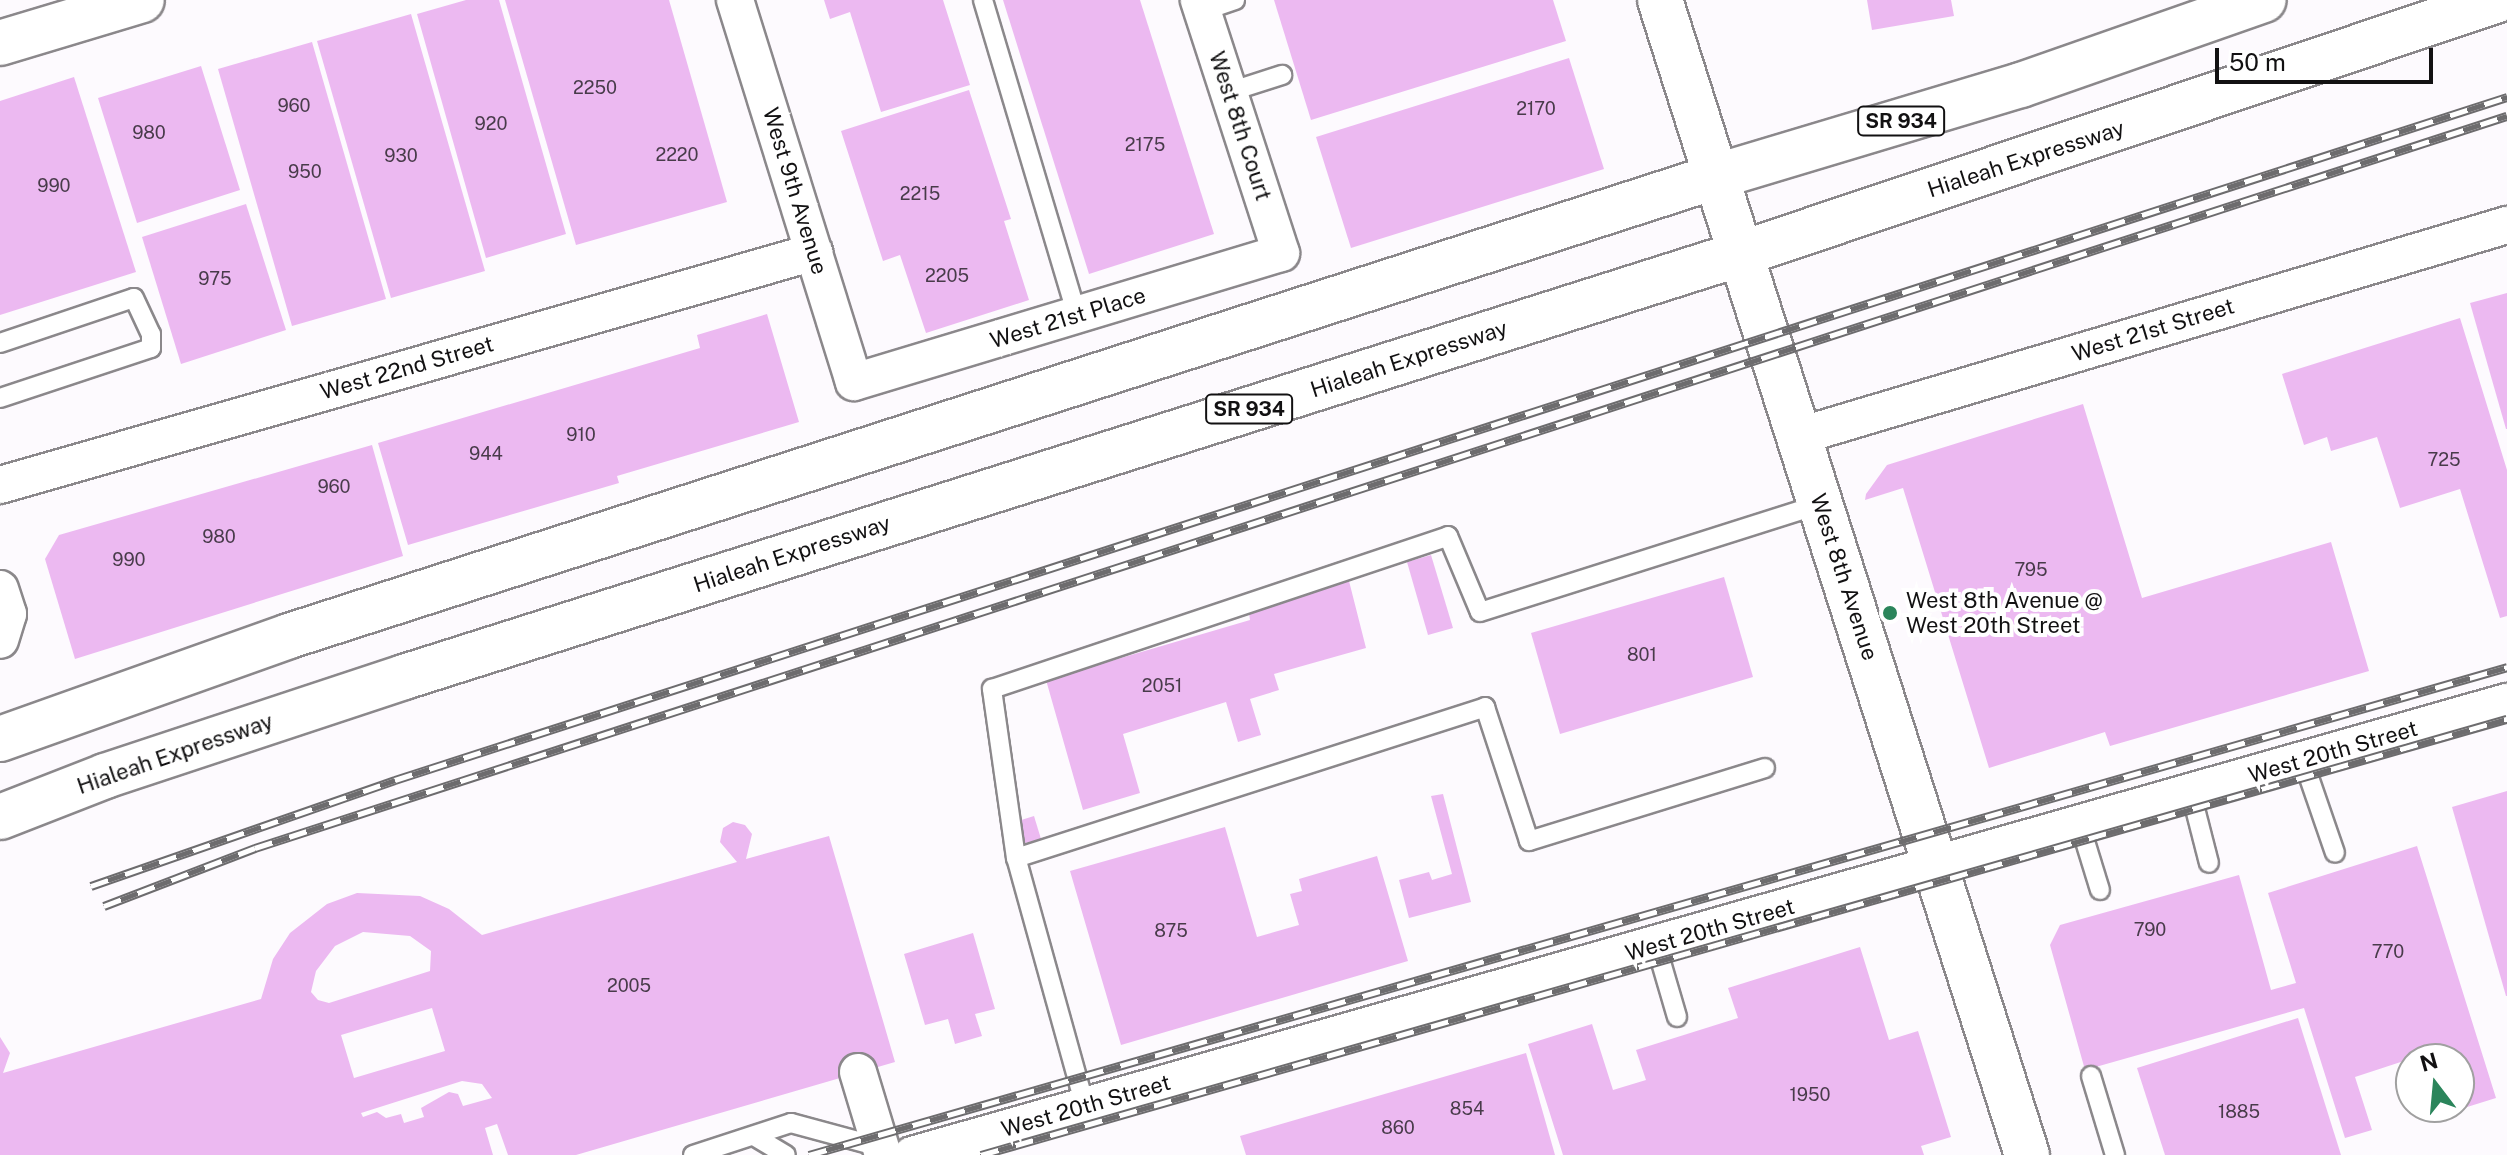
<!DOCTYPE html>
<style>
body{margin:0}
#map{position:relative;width:2507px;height:1155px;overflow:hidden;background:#fdfafe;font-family:"Public Sans",sans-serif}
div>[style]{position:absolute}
.building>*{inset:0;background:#ecb9f1}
.roads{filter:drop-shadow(2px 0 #8b888b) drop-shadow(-2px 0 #8b888b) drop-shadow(0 2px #8b888b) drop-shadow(0 -2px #8b888b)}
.lane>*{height:18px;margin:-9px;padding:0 9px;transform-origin:9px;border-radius:9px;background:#fff}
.street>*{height:36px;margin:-18px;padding:0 18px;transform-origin:18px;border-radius:18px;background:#fff}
.secondary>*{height:44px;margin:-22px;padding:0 22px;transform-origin:22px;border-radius:22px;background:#fff}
.primary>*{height:44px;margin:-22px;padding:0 22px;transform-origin:22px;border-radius:22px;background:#fff}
.rail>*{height:9px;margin-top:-4.5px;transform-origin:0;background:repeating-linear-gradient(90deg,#fff 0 18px,#6d6c6e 0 36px);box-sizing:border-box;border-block:2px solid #6d6c6e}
.dots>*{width:22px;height:22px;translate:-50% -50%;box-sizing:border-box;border:4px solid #fff;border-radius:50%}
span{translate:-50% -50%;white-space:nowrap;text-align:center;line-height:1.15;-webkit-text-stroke:8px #fff;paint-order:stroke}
.number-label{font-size:18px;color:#483b4a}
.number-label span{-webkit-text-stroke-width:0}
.shield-label span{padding:2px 6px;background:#fff;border:2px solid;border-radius:6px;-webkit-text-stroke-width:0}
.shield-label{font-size:20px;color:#121112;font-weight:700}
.street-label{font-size:22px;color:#121112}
.poi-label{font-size:22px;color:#121112}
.left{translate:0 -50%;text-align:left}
.north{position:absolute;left:2395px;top:1043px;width:80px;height:80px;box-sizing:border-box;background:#fff;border:2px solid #a0a0a0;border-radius:50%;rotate:344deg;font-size:22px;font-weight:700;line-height:32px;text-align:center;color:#121112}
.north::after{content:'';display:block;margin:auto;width:28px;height:36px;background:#2b855b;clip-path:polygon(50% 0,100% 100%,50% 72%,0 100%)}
.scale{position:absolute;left:2215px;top:48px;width:218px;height:36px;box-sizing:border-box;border:4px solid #121112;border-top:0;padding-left:10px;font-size:24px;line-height:28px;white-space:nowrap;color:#121112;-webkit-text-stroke:6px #fff;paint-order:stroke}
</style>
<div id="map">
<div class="building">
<i style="clip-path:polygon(466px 0,499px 0,566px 234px,486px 258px,417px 14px)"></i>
<i style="clip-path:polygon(505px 0,669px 0,727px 202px,576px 245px)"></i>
<i style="clip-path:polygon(824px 0,943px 0,970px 85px,881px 112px,850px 12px,830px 19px)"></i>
<i style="clip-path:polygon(1003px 0,1140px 0,1214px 234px,1089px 274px)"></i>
<i style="clip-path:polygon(1274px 0,1553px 0,1566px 41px,1311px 120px)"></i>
<i style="clip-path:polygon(1867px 0,1951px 0,1954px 16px,1872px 30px)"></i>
<i style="clip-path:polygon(411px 14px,485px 271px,391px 298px,317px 41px)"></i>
<i style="clip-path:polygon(312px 42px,386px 299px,292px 326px,218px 69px)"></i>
<i style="clip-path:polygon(1569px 58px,1604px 169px,1351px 248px,1316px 137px)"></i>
<i style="clip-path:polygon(201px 66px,240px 190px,137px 223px,98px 98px)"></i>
<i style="clip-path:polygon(74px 77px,136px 272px,0 315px,0 101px)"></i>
<i style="clip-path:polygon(969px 90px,1011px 219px,1004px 221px,1029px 300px,926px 333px,900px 255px,883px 261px,841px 131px)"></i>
<i style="clip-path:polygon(246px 204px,286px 330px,181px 364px,142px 237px)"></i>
<i style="clip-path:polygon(2507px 293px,2507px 429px,2506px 429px,2470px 303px)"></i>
<i style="clip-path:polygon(767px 314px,799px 422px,617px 476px,619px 483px,408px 545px,378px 443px,700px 348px,697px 335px)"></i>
<i style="clip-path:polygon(2460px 318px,2507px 470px,2507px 616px,2500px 618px,2460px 489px,2400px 508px,2377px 437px,2331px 451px,2327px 437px,2304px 445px,2282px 374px)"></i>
<i style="clip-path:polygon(2083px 404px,2142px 598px,2331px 542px,2369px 671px,2110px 746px,2105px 732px,1989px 768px,1903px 488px,1865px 500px,1866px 494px,1887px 465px)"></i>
<i style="clip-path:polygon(372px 445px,403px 556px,75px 659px,45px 559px,59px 535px)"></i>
<i style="clip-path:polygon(1431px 555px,1453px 628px,1428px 635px,1407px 562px)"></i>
<i style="clip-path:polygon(1724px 577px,1753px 677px,1560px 734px,1531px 633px)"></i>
<i style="clip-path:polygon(1349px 581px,1366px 648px,1274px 674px,1279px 690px,1250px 699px,1261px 735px,1238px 742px,1226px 702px,1123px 734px,1140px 793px,1083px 810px,1046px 680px,1250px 620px,1248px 607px)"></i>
<i style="clip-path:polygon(2507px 791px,2507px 996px,2506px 996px,2452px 807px)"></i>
<i style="clip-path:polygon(1443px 794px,1471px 902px,1409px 918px,1399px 880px,1429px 872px,1432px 880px,1452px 874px,1431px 796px)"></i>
<i style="clip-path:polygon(1034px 816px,1041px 839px,1025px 843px,1018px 821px)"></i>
<i style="clip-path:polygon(evenodd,733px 822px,745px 825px,752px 834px,746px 859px,829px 836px,895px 1062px,576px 1155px,508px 1155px,497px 1124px,485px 1128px,493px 1155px,0 1155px,0 1037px,10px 1053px,3px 1073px,261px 999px,273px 959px,290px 933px,327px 904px,357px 893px,420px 896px,449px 909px,482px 935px,737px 862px,720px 842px,723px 828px,733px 822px,363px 932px,410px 936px,431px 951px,430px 971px,329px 1003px,318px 1000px,311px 992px,316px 971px,335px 946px,363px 932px,733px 822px,432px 1008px,445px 1051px,354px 1078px,341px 1035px,432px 1008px,733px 822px,462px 1081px,482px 1084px,492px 1098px,463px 1106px,458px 1094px,449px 1092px,421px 1108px,424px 1117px,404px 1123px,401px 1114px,386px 1118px,377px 1112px,363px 1117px,361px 1113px,462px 1081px)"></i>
<i style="clip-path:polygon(1225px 827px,1257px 937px,1299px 925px,1290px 894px,1302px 891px,1299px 879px,1377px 856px,1408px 961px,1121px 1045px,1070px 871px)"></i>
<i style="clip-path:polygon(2417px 846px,2496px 1098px,2435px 1117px,2432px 1107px,2459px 1107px,2459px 1059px,2416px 1057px,2355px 1077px,2372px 1130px,2345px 1138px,2304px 1008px,2085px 1070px,2050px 945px,2060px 925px,2239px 875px,2271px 990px,2296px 983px,2268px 893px)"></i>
<i style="clip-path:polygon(973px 933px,995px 1009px,975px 1014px,982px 1036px,955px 1044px,948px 1019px,925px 1025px,904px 954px)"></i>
<i style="clip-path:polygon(1860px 947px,1889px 1040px,1918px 1031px,1951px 1137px,1921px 1146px,1924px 1155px,1563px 1155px,1528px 1044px,1592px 1024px,1613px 1090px,1646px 1080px,1636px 1050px,1738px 1018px,1728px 988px)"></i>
<i style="clip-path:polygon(2298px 1018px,2341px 1155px,2165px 1155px,2137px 1068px)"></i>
<i style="clip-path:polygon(1526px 1053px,1555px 1155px,1246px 1155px,1240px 1136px)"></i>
</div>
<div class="roads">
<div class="lane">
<i style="left:983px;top:0;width:329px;rotate:73.4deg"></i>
<i style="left:1203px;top:11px;width:34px;rotate:-19deg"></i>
<i style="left:1229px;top:92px;width:56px;rotate:-17.8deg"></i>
<i style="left:0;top:343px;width:141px;rotate:-18.6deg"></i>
<i style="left:134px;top:298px;width:40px;rotate:65deg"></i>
<i style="left:151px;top:334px;width:14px;rotate:90deg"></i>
<i style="left:151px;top:348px;width:159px;rotate:161.7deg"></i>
<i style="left:2303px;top:760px;width:98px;rotate:71deg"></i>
<i style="left:2191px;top:793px;width:72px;rotate:75.6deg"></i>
<i style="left:2080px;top:825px;width:68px;rotate:72.9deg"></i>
<i style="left:1016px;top:858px;width:493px;rotate:-17.8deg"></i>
<i style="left:1485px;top:707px;width:141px;rotate:71.8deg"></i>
<i style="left:1529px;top:841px;width:247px;rotate:-17.2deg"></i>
<i style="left:1656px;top:945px;width:75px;rotate:73.7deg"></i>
<i style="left:2091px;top:1076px;width:83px;rotate:73.1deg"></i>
<i style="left:1085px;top:1106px;width:257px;rotate:-105.5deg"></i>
<i style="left:1016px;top:858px;width:171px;rotate:-98.1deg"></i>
<i style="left:992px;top:689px;width:481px;rotate:-18.5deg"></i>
<i style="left:1448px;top:536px;width:82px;rotate:67.2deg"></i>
<i style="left:1480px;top:612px;width:357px;rotate:-17.6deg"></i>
<i style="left:754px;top:1136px;width:37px;rotate:31deg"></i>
<i style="left:693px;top:1155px;width:103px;rotate:-18.1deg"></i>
<i style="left:791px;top:1123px;width:92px;rotate:15.1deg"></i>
</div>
<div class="street">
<i style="left:735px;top:0;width:400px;rotate:72.7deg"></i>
<i style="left:854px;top:382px;width:446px;rotate:-16.8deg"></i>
<i style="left:1281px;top:253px;width:266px;rotate:-108deg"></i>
<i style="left:1799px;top:436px;width:739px;rotate:-16.6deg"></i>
<i style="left:0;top:485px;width:847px;rotate:-15.97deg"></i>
<i style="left:0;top:589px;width:26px;rotate:72deg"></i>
<i style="left:8px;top:614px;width:27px;rotate:107deg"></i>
<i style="left:858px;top:1072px;width:87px;rotate:73.2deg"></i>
<i style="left:912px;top:1155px;width:1658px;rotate:-15.86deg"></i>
</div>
<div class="secondary">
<i style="left:1660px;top:0;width:1212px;rotate:72.37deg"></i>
<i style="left:0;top:43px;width:148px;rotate:-16.8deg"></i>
</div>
<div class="primary">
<i style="left:0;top:739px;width:307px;rotate:-19.6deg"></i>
<i style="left:289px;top:636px;width:1497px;rotate:-17.85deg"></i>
<i style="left:1714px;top:177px;width:320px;rotate:-16.7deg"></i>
<i style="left:2021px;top:85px;width:257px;rotate:-19.3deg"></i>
<i style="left:0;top:817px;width:113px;rotate:-21.3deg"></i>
<i style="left:105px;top:776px;width:315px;rotate:-18.3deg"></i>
<i style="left:404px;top:677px;width:1401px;rotate:-17.57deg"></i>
<i style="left:1740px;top:254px;width:799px;rotate:-18.53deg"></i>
</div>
</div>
<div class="rail">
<i style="left:91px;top:886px;width:322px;rotate:-19.2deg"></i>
<i style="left:395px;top:780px;width:2220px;rotate:-17.92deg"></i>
<i style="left:104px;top:906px;width:162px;rotate:-21deg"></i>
<i style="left:255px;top:848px;width:2368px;rotate:-18.01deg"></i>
<i style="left:809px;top:1155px;width:1767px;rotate:-16.03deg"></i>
<i style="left:981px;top:1155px;width:1587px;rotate:-15.95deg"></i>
</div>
<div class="dots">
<i style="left:1890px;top:613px;background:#2b855b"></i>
</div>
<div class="number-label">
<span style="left:595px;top:88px">2250</span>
<span style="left:294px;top:106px">960</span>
<span style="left:1536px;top:109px">2170</span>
<span style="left:491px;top:124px">920</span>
<span style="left:149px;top:133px">980</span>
<span style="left:1145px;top:145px">2175</span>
<span style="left:677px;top:155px">2220</span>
<span style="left:401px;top:156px">930</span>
<span style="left:305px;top:172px">950</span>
<span style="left:54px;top:186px">990</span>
<span style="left:920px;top:194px">2215</span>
<span style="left:947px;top:276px">2205</span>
<span style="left:215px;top:279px">975</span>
<span style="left:581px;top:435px">910</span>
<span style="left:486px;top:454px">944</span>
<span style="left:2444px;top:460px">725</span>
<span style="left:334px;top:487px">960</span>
<span style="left:219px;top:537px">980</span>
<span style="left:129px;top:560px">990</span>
<span style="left:2031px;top:570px">795</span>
<span style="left:1642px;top:655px">801</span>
<span style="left:1162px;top:686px">2051</span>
<span style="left:2150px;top:930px">790</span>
<span style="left:1171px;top:931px">875</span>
<span style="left:2388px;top:952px">770</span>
<span style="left:629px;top:986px">2005</span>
<span style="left:1810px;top:1095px">1950</span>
<span style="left:1467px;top:1109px">854</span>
<span style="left:2239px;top:1112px">1885</span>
<span style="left:1398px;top:1128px">860</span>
</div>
<div class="shield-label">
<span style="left:1901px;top:121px">SR 934</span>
<span style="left:1249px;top:409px">SR 934</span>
</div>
<div class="street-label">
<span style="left:1240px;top:126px;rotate:72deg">West 8th Court</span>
<span style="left:2026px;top:159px;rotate:-18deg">Hialeah Expressway</span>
<span style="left:795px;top:191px;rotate:73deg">West 9th Avenue</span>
<span style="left:1068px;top:318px;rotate:-17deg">West 21st Place</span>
<span style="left:2153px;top:330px;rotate:-17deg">West 21st Street</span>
<span style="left:1409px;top:359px;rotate:-18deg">Hialeah Expressway</span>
<span style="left:407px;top:368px;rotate:-16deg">West 22nd Street</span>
<span style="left:792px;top:554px;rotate:-18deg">Hialeah Expressway</span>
<span style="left:1844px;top:577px;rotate:72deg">West 8th Avenue</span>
<span style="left:2333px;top:752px;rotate:-16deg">West 20th Street</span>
<span style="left:175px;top:754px;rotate:-19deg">Hialeah Expressway</span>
<span style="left:1710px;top:930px;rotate:-16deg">West 20th Street</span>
<span style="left:1086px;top:1106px;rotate:-16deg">West 20th Street</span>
</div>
<div class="poi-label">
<span class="left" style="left:1906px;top:613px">West 8th Avenue @<br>West 20th Street</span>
</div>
<div class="north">N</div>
<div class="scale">50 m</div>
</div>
